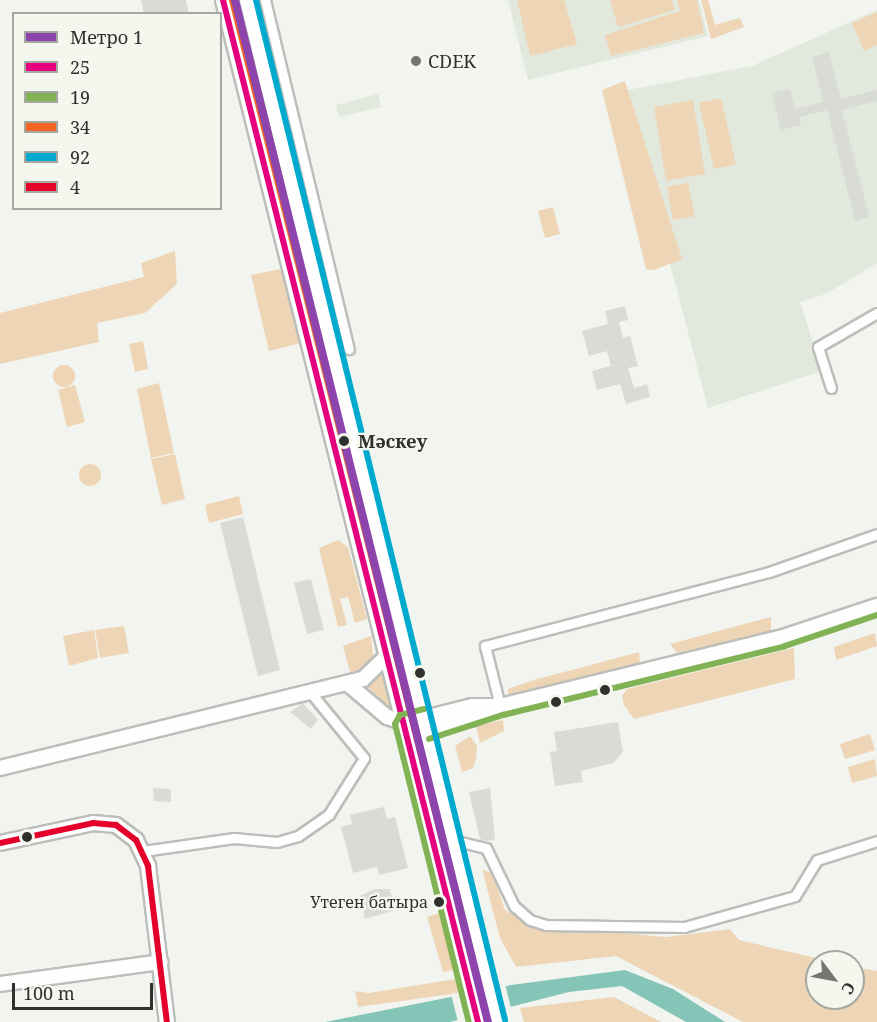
<!DOCTYPE html>
<meta charset="utf-8">
<style>
body{margin:0}
#map{position:relative;width:877px;height:1022px;overflow:hidden;background:#f2f5ef;font-family:"Noto Serif",serif}
div>[style]{position:absolute}
.built>*{inset:0;background:#e3e8dd}
.green>*{inset:0;background:#eed5b6}
.round{border-radius:50%}
.water>*{inset:0;background:#84c5b7}
.pier>*{inset:0;background:#f2f5ef}
.building>*{inset:0;background:#d9dbd6}
.roads{filter:drop-shadow(2px 0 #bcbeba) drop-shadow(-2px 0 #bcbeba) drop-shadow(0 2px #bcbeba) drop-shadow(0 -2px #bcbeba)}
.street>*{height:9px;margin:-4.5px;padding:0 4.5px;transform-origin:4.5px;border-radius:4.5px;background:#fdfefd}
.secondary>*{height:14px;margin:-7px;padding:0 7px;transform-origin:7px;border-radius:7px;background:#fdfefd}
.bus-1>*{height:6px;margin:-3px;padding:0 3px;transform-origin:3px;border-radius:3px;background:#e5007d}
.bus-2>*{height:6px;margin:-3px;padding:0 3px;transform-origin:3px;border-radius:3px;background:#81b355}
.bus-3>*{height:6px;margin:-3px;padding:0 3px;transform-origin:3px;border-radius:3px;background:#f26522}
.bus-4>*{height:6px;margin:-3px;padding:0 3px;transform-origin:3px;border-radius:3px;background:#00a9ce}
.bus-5>*{height:6px;margin:-3px;padding:0 3px;transform-origin:3px;border-radius:3px;background:#e4002b}
.metro-1>*{height:8px;margin:-4px;padding:0 4px;transform-origin:4px;border-radius:4px;background:#8e44ad}
.dots>*{width:16px;height:16px;translate:-50% -50%;box-sizing:border-box;border:3px solid #f3f7ed;border-radius:50%}
span{translate:-50% -50%;white-space:nowrap;text-align:center;line-height:1.15;-webkit-text-stroke:4.5px #f3f7ed;paint-order:stroke}
.bus-label{font-size:16px;color:#2f312d}
.right{translate:-100% -50%;text-align:right}
.poi-label{font-size:18px;color:#2f312d}
.left{translate:0 -50%;text-align:left}
.stop-label{font-size:18px;color:#2f312d;font-weight:700}
.legend{position:absolute;left:12px;top:12px;width:210px;height:198px;box-sizing:border-box;background:#f3f7ed;border:2px solid #a5a8a0;margin:0;padding:8px 10px;list-style:none;font-size:18px;color:#2f312d}
.legend li{display:flex;align-items:center;gap:12px;height:30px}
.legend b{width:30px;border:2px solid #a5a8a0}
.north{position:absolute;left:805px;top:950px;width:60px;height:60px;box-sizing:border-box;background:#f3f7ed;border:2px solid #a5a8a0;border-radius:50%;rotate:122deg;font-size:16px;font-weight:700;line-height:24px;text-align:center;color:#2f312d}
.north::after{content:'';display:block;margin:auto;width:21px;height:27px;background:#737671;clip-path:polygon(50% 0,100% 100%,50% 72%,0 100%)}
.scale{position:absolute;left:12px;top:983px;width:141px;height:27px;box-sizing:border-box;border:3px solid #2f312d;border-top:0;padding-left:8px;font-size:18px;line-height:21px;white-space:nowrap;color:#2f312d;-webkit-text-stroke:4px #f3f7ed;paint-order:stroke}
</style>
<div id="map">
<div class="built">
<i style="clip-path:polygon(508px 0,699px 0,708px 36px,528px 80px)"></i>
<i style="clip-path:polygon(877px 10px,877px 263px,826px 294px,800px 302px,822px 371px,708px 408px,667px 253px,607px 94px,752px 66px)"></i>
<i style="clip-path:polygon(378px 94px,381px 107px,339px 117px,336px 105px)"></i>
</div>
<div class="green">
<i style="clip-path:polygon(232px 0,237px 0,410px 702px,405px 704px)"></i>
<i style="clip-path:polygon(517px 0,564px 0,577px 44px,530px 56px)"></i>
<i style="clip-path:polygon(610px 0,672px 0,675px 10px,618px 27px)"></i>
<i style="clip-path:polygon(677px 0,697px 0,704px 33px,611px 56px,605px 35px,680px 11px)"></i>
<i style="clip-path:polygon(701px 0,708px 0,715px 25px,740px 18px,744px 27px,711px 39px)"></i>
<i style="clip-path:polygon(877px 12px,877px 45px,864px 51px,852px 23px)"></i>
<i style="clip-path:polygon(625px 81px,682px 259px,654px 270px,646px 269px,602px 90px)"></i>
<i style="clip-path:polygon(721px 98px,736px 164px,714px 169px,699px 103px)"></i>
<i style="clip-path:polygon(693px 100px,705px 174px,666px 181px,654px 107px)"></i>
<i style="clip-path:polygon(688px 183px,695px 216px,673px 220px,667px 187px)"></i>
<i style="clip-path:polygon(553px 207px,560px 234px,545px 238px,538px 211px)"></i>
<i style="clip-path:polygon(175px 251px,177px 284px,145px 313px,97px 323px,99px 342px,0 364px,0 313px,144px 277px,141px 263px)"></i>
<i style="clip-path:polygon(280px 269px,287px 275px,301px 343px,269px 351px,251px 275px)"></i>
<i style="clip-path:polygon(143px 341px,148px 369px,135px 372px,129px 344px)"></i>
<i class="round" style="left:53px;top:365px;width:22px;height:22px"></i>
<i style="clip-path:polygon(159px 383px,174px 453px,151px 458px,137px 389px)"></i>
<i style="clip-path:polygon(75px 385px,85px 422px,67px 427px,58px 390px)"></i>
<i style="clip-path:polygon(175px 454px,185px 499px,162px 505px,151px 459px)"></i>
<i class="round" style="left:79px;top:464px;width:22px;height:22px"></i>
<i style="clip-path:polygon(239px 496px,243px 514px,209px 523px,205px 505px)"></i>
<i style="clip-path:polygon(338px 540px,348px 547px,367px 619px,355px 623px,348px 597px,340px 599px,347px 625px,338px 627px,319px 548px)"></i>
<i style="clip-path:polygon(771px 617px,771px 632px,677px 653px,670px 644px)"></i>
<i style="clip-path:polygon(124px 626px,129px 653px,100px 658px,95px 630px)"></i>
<i style="clip-path:polygon(94px 630px,98px 658px,69px 666px,63px 636px)"></i>
<i style="clip-path:polygon(875px 633px,877px 646px,836px 660px,834px 647px)"></i>
<i style="clip-path:polygon(371px 636px,374px 664px,367px 670px,350px 672px,343px 646px)"></i>
<i style="clip-path:polygon(794px 648px,795px 679px,634px 719px,624px 705px,622px 696px,627px 689px)"></i>
<i style="clip-path:polygon(639px 652px,640px 663px,508px 696px,508px 689px,534px 680px)"></i>
<i style="clip-path:polygon(382px 672px,393px 713px,367px 686px)"></i>
<i style="clip-path:polygon(503px 720px,504px 731px,480px 743px,476px 726px)"></i>
<i style="clip-path:polygon(870px 734px,875px 750px,845px 759px,840px 744px)"></i>
<i style="clip-path:polygon(470px 736px,477px 746px,476px 759px,473px 768px,462px 772px,455px 746px)"></i>
<i style="clip-path:polygon(875px 759px,877px 776px,852px 783px,848px 767px)"></i>
<i style="clip-path:polygon(482px 869px,493px 874px,505px 910px,530px 925px,666px 937px,730px 929px,739px 940px,833px 962px,817px 962px,817px 998px,853px 998px,853px 967px,877px 971px,877px 1022px,743px 1022px,616px 956px,516px 967px,500px 938px)"></i>
<i style="clip-path:polygon(442px 912px,459px 969px,443px 972px,427px 917px)"></i>
<i style="clip-path:polygon(455px 979px,459px 993px,358px 1007px,355px 991px,369px 993px)"></i>
<i style="clip-path:polygon(614px 997px,661px 1022px,524px 1022px,520px 1008px)"></i>
</div>
<div class="water">
<i style="clip-path:polygon(625px 970px,673px 989px,725px 1022px,686px 1022px,622px 986px,569px 992px,450px 1022px,325px 1022px,511px 985px)"></i>
</div>
<div class="pier">
<i style="clip-path:polygon(505px 984px,511px 1008px,458px 1022px,451px 994px)"></i>
</div>
<div class="building">
<i style="clip-path:polygon(141px 0,186px 0,189px 14px,144px 14px)"></i>
<i style="clip-path:polygon(829px 52px,841px 99px,877px 90px,877px 101px,842px 110px,869px 217px,855px 221px,827px 110px,799px 117px,801px 125px,781px 130px,772px 93px,790px 89px,795px 109px,823px 102px,812px 57px)"></i>
<i style="clip-path:polygon(625px 306px,628px 320px,619px 322px,623px 338px,630px 336px,638px 366px,628px 368px,634px 388px,647px 384px,650px 397px,626px 404px,620px 384px,597px 390px,592px 371px,611px 366px,607px 351px,589px 356px,582px 331px,608px 324px,605px 311px)"></i>
<i style="clip-path:polygon(243px 517px,280px 670px,258px 676px,220px 523px)"></i>
<i style="clip-path:polygon(311px 579px,324px 630px,307px 634px,294px 583px)"></i>
<i style="clip-path:polygon(303px 703px,318px 720px,311px 729px,290px 712px)"></i>
<i style="clip-path:polygon(618px 722px,623px 752px,613px 763px,581px 771px,583px 782px,555px 786px,550px 752px,557px 751px,554px 732px)"></i>
<i style="clip-path:polygon(153px 788px,171px 789px,171px 802px,154px 801px)"></i>
<i style="clip-path:polygon(490px 788px,495px 840px,486px 841px,480px 839px,469px 792px)"></i>
<i style="clip-path:polygon(384px 807px,387px 819px,395px 817px,408px 868px,379px 875px,377px 867px,353px 873px,341px 827px,352px 824px,350px 815px)"></i>
<i style="clip-path:polygon(375px 889px,390px 889px,395px 910px,365px 919px,360px 896px)"></i>
</div>
<div class="roads">
<div class="street">
<i style="left:265px;top:0;width:359px;rotate:76.5deg"></i>
<i style="left:831px;top:388px;width:43px;rotate:-107.6deg"></i>
<i style="left:818px;top:347px;width:68px;rotate:-30deg"></i>
<i style="left:500px;top:706px;width:62px;rotate:-104deg"></i>
<i style="left:485px;top:646px;width:293px;rotate:-14.6deg"></i>
<i style="left:769px;top:572px;width:114px;rotate:-19.4deg"></i>
<i style="left:453px;top:840px;width:34px;rotate:14deg"></i>
<i style="left:486px;top:848px;width:64px;rotate:64.2deg"></i>
<i style="left:514px;top:906px;width:21px;rotate:41deg"></i>
<i style="left:530px;top:920px;width:17px;rotate:17deg"></i>
<i style="left:546px;top:925px;width:138px;rotate:0.8deg"></i>
<i style="left:684px;top:927px;width:115px;rotate:-15.6deg"></i>
<i style="left:795px;top:896px;width:42px;rotate:-58.6deg"></i>
<i style="left:817px;top:860px;width:63px;rotate:-17.6deg"></i>
<i style="left:143px;top:851px;width:92px;rotate:-8.1deg"></i>
<i style="left:234px;top:838px;width:43px;rotate:5.3deg"></i>
<i style="left:277px;top:842px;width:22px;rotate:-16deg"></i>
<i style="left:298px;top:836px;width:38px;rotate:-35deg"></i>
<i style="left:329px;top:814px;width:66px;rotate:-58deg"></i>
<i style="left:364px;top:758px;width:84px;rotate:-129.2deg"></i>
</div>
<div class="secondary">
<i style="left:223px;top:0;width:1053px;rotate:75.99deg"></i>
<i style="left:247px;top:0;width:1052px;rotate:76.31deg"></i>
<i style="left:348px;top:684px;width:51px;rotate:40.2deg"></i>
<i style="left:387px;top:717px;width:42px;rotate:18deg"></i>
<i style="left:427px;top:730px;width:49px;rotate:-14.3deg"></i>
<i style="left:474px;top:718px;width:29px;rotate:-25deg"></i>
<i style="left:500px;top:706px;width:291px;rotate:-13.7deg"></i>
<i style="left:783px;top:637px;width:99px;rotate:-18.3deg"></i>
<i style="left:417px;top:720px;width:57px;rotate:-14.3deg"></i>
<i style="left:472px;top:706px;width:23px"></i>
<i style="left:0;top:768px;width:374px;rotate:-13.8deg"></i>
<i style="left:363px;top:679px;width:33px;rotate:-44deg"></i>
<i style="left:0;top:843px;width:95px;rotate:-12.1deg"></i>
<i style="left:93px;top:823px;width:23px;rotate:5deg"></i>
<i style="left:116px;top:825px;width:25px;rotate:37deg"></i>
<i style="left:136px;top:840px;width:29px;rotate:65deg"></i>
<i style="left:148px;top:866px;width:157px;rotate:83.1deg"></i>
<i style="left:0;top:984px;width:162px;rotate:-7.8deg"></i>
</div>
</div>
<div class="bus-1">
<i style="left:223px;top:0;width:1053px;rotate:75.99deg"></i>
</div>
<div class="bus-2">
<i style="left:424px;top:709px;width:25px;rotate:166deg"></i>
<i style="left:400px;top:715px;width:10px;rotate:119deg"></i>
<i style="left:395px;top:724px;width:307px;rotate:76.1deg"></i>
<i style="left:429px;top:739px;width:78px;rotate:-18deg"></i>
<i style="left:503px;top:715px;width:290px;rotate:-13.7deg"></i>
<i style="left:785px;top:646px;width:97px;rotate:-18.6deg"></i>
</div>
<div class="bus-3">
<i style="left:232px;top:0;width:1051px;rotate:75.96deg"></i>
</div>
<div class="bus-4">
<i style="left:256px;top:0;width:1050px;rotate:76.28deg"></i>
</div>
<div class="bus-5">
<i style="left:0;top:843px;width:95px;rotate:-12.1deg"></i>
<i style="left:93px;top:823px;width:23px;rotate:5deg"></i>
<i style="left:116px;top:825px;width:25px;rotate:37deg"></i>
<i style="left:136px;top:840px;width:29px;rotate:65deg"></i>
<i style="left:148px;top:866px;width:157px;rotate:83.1deg"></i>
</div>
<div class="metro-1">
<i style="left:235px;top:0;width:1053px;rotate:76.1deg"></i>
</div>
<div class="dots">
<i style="left:416px;top:61px;background:#737671"></i>
<i style="left:344px;top:441px;background:#2f312d"></i>
<i style="left:420px;top:673px;background:#2f312d"></i>
<i style="left:605px;top:690px;background:#2f312d"></i>
<i style="left:556px;top:702px;background:#2f312d"></i>
<i style="left:27px;top:837px;background:#2f312d"></i>
<i style="left:439px;top:902px;background:#2f312d"></i>
</div>
<div class="bus-label">
<span class="right" style="left:428px;top:902px">Утеген батыра</span>
</div>
<div class="poi-label">
<span class="left" style="left:428px;top:61px">CDEK</span>
</div>
<div class="stop-label">
<span class="left" style="left:358px;top:441px">Мәскеу</span>
</div>
<ul class="legend">
<li><b style="height:8px;background:#8e44ad"></b>Метро 1</li>
<li><b style="height:8px;background:#e5007d"></b>25</li>
<li><b style="height:8px;background:#81b355"></b>19</li>
<li><b style="height:8px;background:#f26522"></b>34</li>
<li><b style="height:8px;background:#00a9ce"></b>92</li>
<li><b style="height:8px;background:#e4002b"></b>4</li>
</ul>
<div class="north">С</div>
<div class="scale">100 m</div>
</div>
